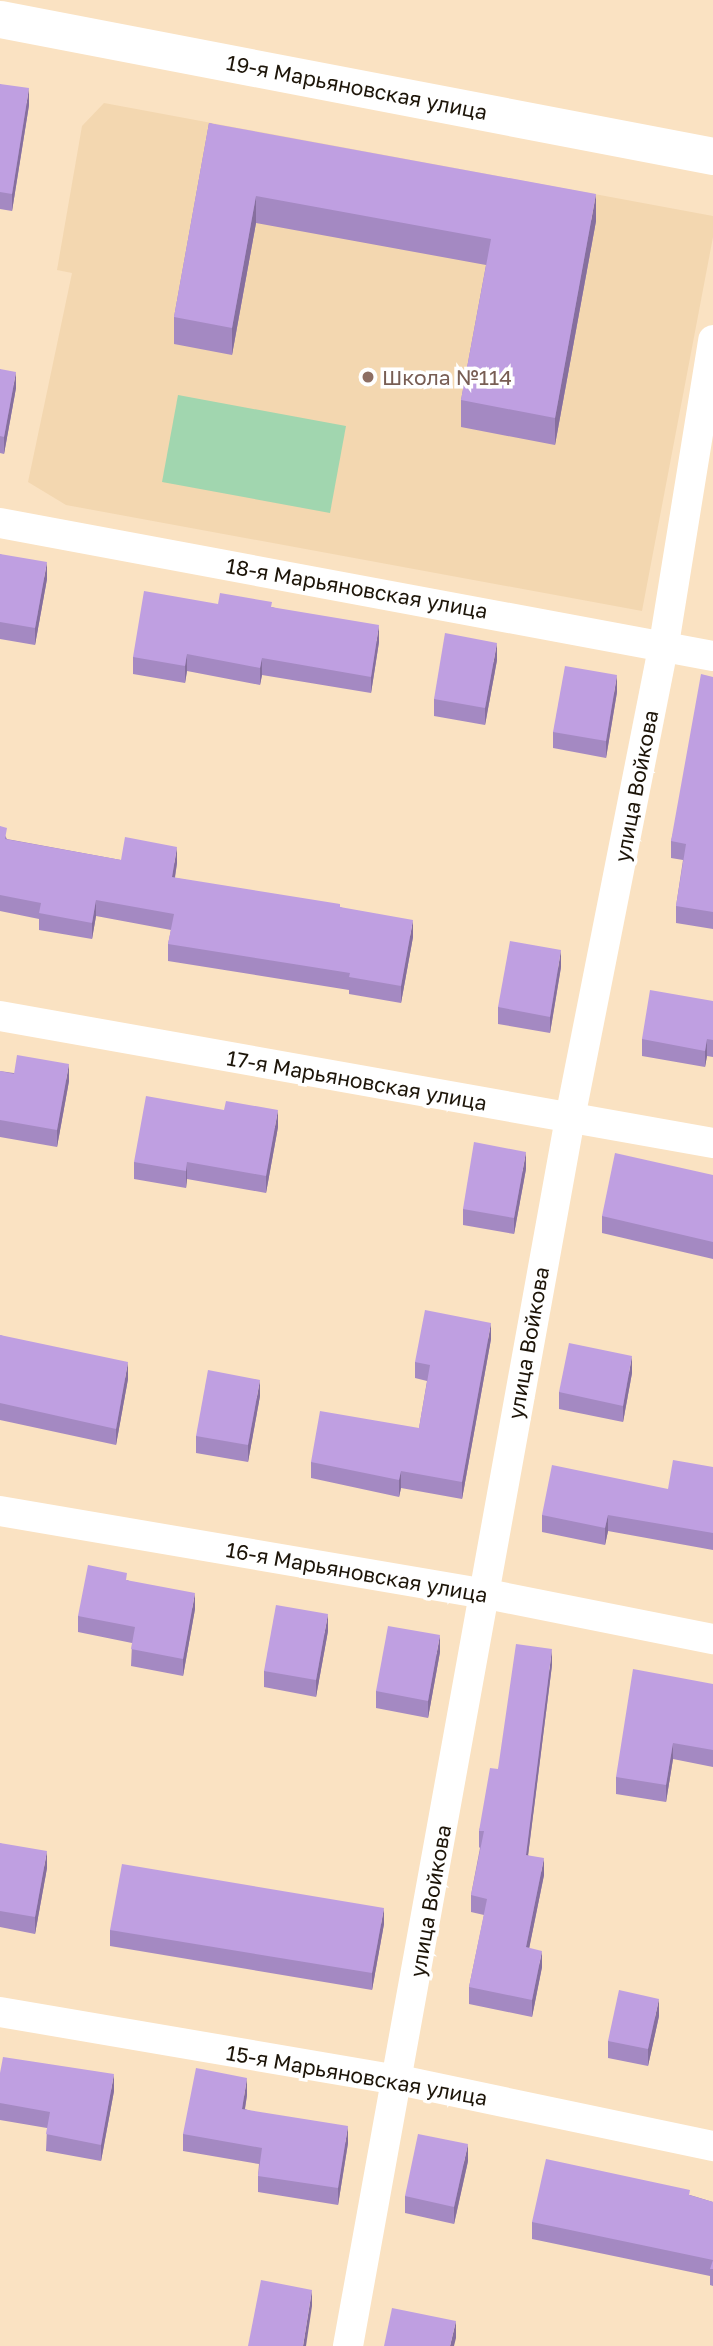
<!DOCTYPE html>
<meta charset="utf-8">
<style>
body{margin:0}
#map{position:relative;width:713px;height:2346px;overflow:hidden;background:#fae2c2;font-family:"Golos Text",sans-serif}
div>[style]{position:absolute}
.built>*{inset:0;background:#f3d7b0}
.green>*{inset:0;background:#a1d6af}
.minor>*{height:30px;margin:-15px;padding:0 15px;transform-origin:15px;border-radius:15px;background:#fff}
.tertiary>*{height:37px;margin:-18.5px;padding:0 18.5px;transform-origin:18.5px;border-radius:18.5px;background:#fff}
.wall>*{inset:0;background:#a489c2}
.shaded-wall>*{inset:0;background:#866f9e}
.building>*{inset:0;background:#bf9fe1}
.dots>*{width:19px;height:19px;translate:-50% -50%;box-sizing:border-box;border:4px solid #fff;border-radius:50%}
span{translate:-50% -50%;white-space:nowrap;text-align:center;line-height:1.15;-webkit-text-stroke:7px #fff;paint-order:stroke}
.street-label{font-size:21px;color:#1d1509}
.education-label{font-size:21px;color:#785e54}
.left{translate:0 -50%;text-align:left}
</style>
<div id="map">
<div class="built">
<i style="clip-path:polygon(104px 103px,713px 216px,713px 237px,642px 611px,66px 505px,28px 482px,72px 273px,57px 270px,82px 126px)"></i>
</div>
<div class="green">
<i style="clip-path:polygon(178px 395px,346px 426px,330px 513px,162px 482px)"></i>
</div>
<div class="minor">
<i style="left:0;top:523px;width:725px;rotate:10.57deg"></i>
<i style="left:0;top:1016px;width:724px;rotate:10.1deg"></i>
<i style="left:0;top:1511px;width:489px;rotate:9.7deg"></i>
<i style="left:482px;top:1593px;width:236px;rotate:11.3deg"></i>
<i style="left:0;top:2012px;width:405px;rotate:9.7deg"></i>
<i style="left:399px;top:2080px;width:321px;rotate:11.9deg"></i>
<i style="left:348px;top:2346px;width:1248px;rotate:-79.75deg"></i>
<i style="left:570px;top:1118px;width:483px;rotate:-78.8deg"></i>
<i style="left:664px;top:644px;width:308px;rotate:-80.8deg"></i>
</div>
<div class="tertiary">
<i style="left:0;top:19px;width:726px;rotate:10.88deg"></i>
</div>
<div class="wall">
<i style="clip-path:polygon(0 84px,29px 105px,12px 211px,0 209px)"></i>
<i style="clip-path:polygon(209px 123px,596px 221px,555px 445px,461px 427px,461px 400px,486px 265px,256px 223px,232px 355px,174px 344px,174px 317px)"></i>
<i style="clip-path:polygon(0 369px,16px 388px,4px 454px,0 453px)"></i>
<i style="clip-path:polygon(0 554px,47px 579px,35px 645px,0 639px)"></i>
<i style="clip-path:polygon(218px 604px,272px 607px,379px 642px,371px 693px,262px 675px,260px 685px,187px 671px,185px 683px,133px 674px,133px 657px)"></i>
<i style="clip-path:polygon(497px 660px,485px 725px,434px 716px,434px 699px)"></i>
<i style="clip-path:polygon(713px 677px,713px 929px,676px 923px,676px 906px,683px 860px,671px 858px,671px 841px)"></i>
<i style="clip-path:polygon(617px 692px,606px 758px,553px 748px,553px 732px)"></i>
<i style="clip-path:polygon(0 826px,7px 839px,121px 860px,177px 863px,175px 878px,340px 907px,413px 937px,401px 1003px,349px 994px,349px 990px,168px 961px,168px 944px,171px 930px,96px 916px,92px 939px,39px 930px,39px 919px,0 911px)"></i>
<i style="clip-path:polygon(561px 967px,550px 1033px,498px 1024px,498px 1007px)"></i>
<i style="clip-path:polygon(713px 1001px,713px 1057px,707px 1056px,705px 1067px,642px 1056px,642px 1039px)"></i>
<i style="clip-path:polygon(0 1071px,69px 1081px,57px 1147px,0 1137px)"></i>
<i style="clip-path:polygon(278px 1127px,266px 1193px,187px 1179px,186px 1188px,134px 1179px,134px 1162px)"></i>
<i style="clip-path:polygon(526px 1169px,514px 1234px,463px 1225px,463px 1209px)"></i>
<i style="clip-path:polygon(713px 1175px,713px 1259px,602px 1233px,602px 1216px)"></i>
<i style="clip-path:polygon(0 1335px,128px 1379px,116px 1445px,0 1420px)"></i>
<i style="clip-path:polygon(491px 1339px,462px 1499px,401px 1488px,399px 1497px,311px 1478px,311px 1462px,419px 1428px,427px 1381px,415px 1378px,415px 1362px)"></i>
<i style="clip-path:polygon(632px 1373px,623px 1422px,559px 1409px,559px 1392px)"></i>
<i style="clip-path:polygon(260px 1396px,248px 1462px,196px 1453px,196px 1436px)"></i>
<i style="clip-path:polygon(713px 1467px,713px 1550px,608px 1531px,605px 1545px,542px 1532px,542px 1515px,668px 1489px)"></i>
<i style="clip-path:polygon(127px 1580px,195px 1609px,183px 1676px,131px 1666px,132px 1643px,78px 1632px,78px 1616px)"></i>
<i style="clip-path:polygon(328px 1631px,316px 1697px,264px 1687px,264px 1671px)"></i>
<i style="clip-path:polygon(440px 1652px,428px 1718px,376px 1708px,376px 1691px)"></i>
<i style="clip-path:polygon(552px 1665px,528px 1855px,544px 1875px,529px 1948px,542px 1967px,532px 2017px,469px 2004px,469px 1987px,484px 1915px,471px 1912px,471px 1895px,480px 1848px,479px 1847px,479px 1831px,498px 1769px)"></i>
<i style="clip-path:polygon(713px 1684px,713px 1767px,673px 1759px,666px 1802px,616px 1794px,616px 1777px)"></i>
<i style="clip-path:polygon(0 1843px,47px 1868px,35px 1934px,0 1927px)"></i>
<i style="clip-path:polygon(384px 1924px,372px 1990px,110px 1946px,110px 1930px)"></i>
<i style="clip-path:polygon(659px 2016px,648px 2066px,608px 2058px,608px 2041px)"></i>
<i style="clip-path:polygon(0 2073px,114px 2091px,101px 2161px,46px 2151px,47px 2128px,0 2120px)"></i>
<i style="clip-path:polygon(247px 2095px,245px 2109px,348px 2143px,338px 2205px,258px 2192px,258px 2176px,259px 2164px,183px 2151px,183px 2134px)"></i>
<i style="clip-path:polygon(468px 2161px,454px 2224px,405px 2213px,405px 2196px)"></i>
<i style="clip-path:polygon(690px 2195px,713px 2202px,713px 2286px,710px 2285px,710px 2276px,532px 2239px,532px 2222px)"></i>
</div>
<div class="shaded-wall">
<i style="clip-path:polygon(29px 88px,29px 105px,12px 211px,12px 194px)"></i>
<i style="clip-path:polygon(596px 194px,596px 221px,555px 445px,555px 418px)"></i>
<i style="clip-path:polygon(256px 196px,256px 223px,232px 355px,232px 328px)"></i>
<i style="clip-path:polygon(16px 372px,16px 388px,4px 454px,4px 437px)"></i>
<i style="clip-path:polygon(47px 562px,47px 579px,35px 645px,35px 628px)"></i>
<i style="clip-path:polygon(379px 625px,379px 642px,371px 693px,371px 677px)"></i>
<i style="clip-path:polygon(497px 643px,497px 660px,485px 725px,485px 708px)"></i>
<i style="clip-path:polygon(187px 654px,187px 671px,185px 683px,185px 666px)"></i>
<i style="clip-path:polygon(262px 658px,262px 675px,260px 685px,260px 668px)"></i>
<i style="clip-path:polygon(617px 675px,617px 692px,606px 758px,606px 741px)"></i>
<i style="clip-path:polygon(177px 847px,177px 863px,172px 894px,172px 877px)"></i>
<i style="clip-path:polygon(96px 900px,96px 916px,92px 939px,92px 923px)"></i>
<i style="clip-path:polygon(413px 920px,413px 937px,401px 1003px,401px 986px)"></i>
<i style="clip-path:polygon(561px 950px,561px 967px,550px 1033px,550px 1017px)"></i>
<i style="clip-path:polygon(707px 1039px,707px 1056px,705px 1067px,705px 1051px)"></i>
<i style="clip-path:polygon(69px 1064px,69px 1081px,57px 1147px,57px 1130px)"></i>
<i style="clip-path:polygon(278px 1110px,278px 1127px,266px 1193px,266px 1176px)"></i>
<i style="clip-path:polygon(526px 1152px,526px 1169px,514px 1234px,514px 1218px)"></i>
<i style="clip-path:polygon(187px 1162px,187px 1179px,186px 1188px,186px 1171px)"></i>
<i style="clip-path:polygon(491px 1323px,491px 1339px,462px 1499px,462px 1482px)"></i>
<i style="clip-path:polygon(632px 1356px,632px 1373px,623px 1422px,623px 1406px)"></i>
<i style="clip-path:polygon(128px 1362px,128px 1379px,116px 1445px,116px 1429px)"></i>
<i style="clip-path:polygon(260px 1380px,260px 1396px,248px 1462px,248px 1445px)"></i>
<i style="clip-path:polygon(401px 1471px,401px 1488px,399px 1497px,399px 1480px)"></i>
<i style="clip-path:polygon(608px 1515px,608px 1531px,605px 1545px,605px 1528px)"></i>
<i style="clip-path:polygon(195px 1593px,195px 1609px,183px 1676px,183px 1659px)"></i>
<i style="clip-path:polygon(328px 1614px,328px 1631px,316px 1697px,316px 1680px)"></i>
<i style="clip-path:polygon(440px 1635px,440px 1652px,428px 1718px,428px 1701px)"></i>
<i style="clip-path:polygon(552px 1649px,552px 1665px,526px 1872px,526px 1855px)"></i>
<i style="clip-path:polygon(673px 1743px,673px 1759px,666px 1802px,666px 1785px)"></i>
<i style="clip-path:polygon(47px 1851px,47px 1868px,35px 1934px,35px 1917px)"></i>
<i style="clip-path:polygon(544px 1858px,544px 1875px,526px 1964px,526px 1947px)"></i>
<i style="clip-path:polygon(384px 1908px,384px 1924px,372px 1990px,372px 1973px)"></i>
<i style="clip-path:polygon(542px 1951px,542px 1967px,532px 2017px,532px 2000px)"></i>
<i style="clip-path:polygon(659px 1999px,659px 2016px,648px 2066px,648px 2049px)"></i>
<i style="clip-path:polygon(114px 2074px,114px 2091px,101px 2161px,101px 2145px)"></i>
<i style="clip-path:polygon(247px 2078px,247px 2095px,242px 2126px,242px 2109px)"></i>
<i style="clip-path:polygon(348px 2126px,348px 2143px,338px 2205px,338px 2188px)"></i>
<i style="clip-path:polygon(468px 2144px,468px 2161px,454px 2224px,454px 2207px)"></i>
<i style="clip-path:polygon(312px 2290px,312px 2306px,306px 2346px,303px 2346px)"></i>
<i style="clip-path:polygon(456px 2321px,456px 2338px,454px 2346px,450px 2346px)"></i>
</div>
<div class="building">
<i style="clip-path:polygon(0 84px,29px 88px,12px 194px,0 192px)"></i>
<i style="clip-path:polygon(209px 123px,596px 194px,555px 418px,461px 400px,491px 239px,256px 196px,232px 328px,174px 317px)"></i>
<i style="clip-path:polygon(0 369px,16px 372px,4px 437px,0 436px)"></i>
<i style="clip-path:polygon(0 554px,47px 562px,35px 628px,0 622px)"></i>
<i style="clip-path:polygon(144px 591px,218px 604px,220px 593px,272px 602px,271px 607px,379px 625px,371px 677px,262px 658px,260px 668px,187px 654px,185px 666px,133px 657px)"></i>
<i style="clip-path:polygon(445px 633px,497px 643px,485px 708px,434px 699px)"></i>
<i style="clip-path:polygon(565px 666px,617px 675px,606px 741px,553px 732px)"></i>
<i style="clip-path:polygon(701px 674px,713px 677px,713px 912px,676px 906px,686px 844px,671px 841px)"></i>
<i style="clip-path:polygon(0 826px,7px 828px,5px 839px,121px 860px,125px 837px,177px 847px,172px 877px,340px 904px,340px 907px,413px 920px,401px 986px,349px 977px,350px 973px,168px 944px,174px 914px,96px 900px,92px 923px,39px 913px,41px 903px,0 895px)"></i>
<i style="clip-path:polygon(510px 941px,561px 950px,550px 1017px,498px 1007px)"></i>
<i style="clip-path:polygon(650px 990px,713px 1001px,713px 1040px,707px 1039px,705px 1051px,642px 1039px)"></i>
<i style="clip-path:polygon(17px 1055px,69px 1064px,57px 1130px,0 1120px,0 1071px,14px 1074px)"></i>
<i style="clip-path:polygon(146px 1096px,224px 1110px,226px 1101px,278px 1110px,266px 1176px,187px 1162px,186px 1171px,134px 1162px)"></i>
<i style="clip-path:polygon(474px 1142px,526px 1152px,514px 1218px,463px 1209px)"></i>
<i style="clip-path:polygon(615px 1153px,713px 1175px,713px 1242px,602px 1216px)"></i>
<i style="clip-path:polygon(425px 1310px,491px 1323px,462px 1482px,401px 1471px,399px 1480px,311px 1462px,320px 1411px,419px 1428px,430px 1365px,415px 1362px)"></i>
<i style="clip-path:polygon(0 1335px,128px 1362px,116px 1429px,0 1403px)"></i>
<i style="clip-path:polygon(569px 1343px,632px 1356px,623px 1406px,559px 1392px)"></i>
<i style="clip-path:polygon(208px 1370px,260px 1380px,248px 1445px,196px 1436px)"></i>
<i style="clip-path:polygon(673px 1460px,713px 1467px,713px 1533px,608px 1515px,605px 1528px,542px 1515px,552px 1465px,668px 1489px)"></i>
<i style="clip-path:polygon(88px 1565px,127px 1573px,126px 1580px,195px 1593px,183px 1659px,131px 1649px,135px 1627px,78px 1616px)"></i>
<i style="clip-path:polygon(276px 1605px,328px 1614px,316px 1680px,264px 1671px)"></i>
<i style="clip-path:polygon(388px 1626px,440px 1635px,428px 1701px,376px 1691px)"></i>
<i style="clip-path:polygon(516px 1644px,552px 1649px,526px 1855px,544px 1858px,526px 1947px,542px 1951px,532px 2000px,469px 1987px,487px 1899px,471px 1895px,484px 1831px,479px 1831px,490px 1768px,498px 1769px)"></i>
<i style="clip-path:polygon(633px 1669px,713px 1684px,713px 1750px,673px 1743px,666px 1785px,616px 1777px)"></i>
<i style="clip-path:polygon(0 1843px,47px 1851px,35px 1917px,0 1911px)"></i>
<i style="clip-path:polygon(122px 1864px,384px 1908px,372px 1973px,110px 1930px)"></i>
<i style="clip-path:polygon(619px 1990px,659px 1999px,648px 2049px,608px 2041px)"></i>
<i style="clip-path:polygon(3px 2057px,114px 2074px,101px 2145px,46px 2134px,50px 2112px,0 2103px,0 2073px)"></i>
<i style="clip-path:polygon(196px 2068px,247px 2078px,242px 2109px,348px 2126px,338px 2188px,258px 2176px,262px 2148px,183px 2134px)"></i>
<i style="clip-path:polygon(418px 2134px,468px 2144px,454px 2207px,405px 2196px)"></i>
<i style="clip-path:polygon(546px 2159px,690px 2190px,689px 2195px,713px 2202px,713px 2269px,710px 2269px,713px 2260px,532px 2222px)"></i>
<i style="clip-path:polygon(261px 2280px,312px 2290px,303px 2346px,248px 2346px)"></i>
<i style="clip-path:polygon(392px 2308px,456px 2321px,450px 2346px,384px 2346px)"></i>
</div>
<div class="dots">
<i style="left:368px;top:377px;background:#8d6e63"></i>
</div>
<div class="street-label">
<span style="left:357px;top:87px;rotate:11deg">19-я Марьяновская улица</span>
<span style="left:357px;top:588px;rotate:10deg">18-я Марьяновская улица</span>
<span style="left:636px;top:786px;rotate:-79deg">улица Войкова</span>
<span style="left:357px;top:1080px;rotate:10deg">17-я Марьяновская улица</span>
<span style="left:528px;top:1343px;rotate:-80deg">улица Войкова</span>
<span style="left:357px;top:1572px;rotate:10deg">16-я Марьяновская улица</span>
<span style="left:430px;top:1901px;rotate:-80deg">улица Войкова</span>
<span style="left:357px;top:2075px;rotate:10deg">15-я Марьяновская улица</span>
</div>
<div class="education-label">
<span class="left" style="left:382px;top:377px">Школа №114</span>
</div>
</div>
